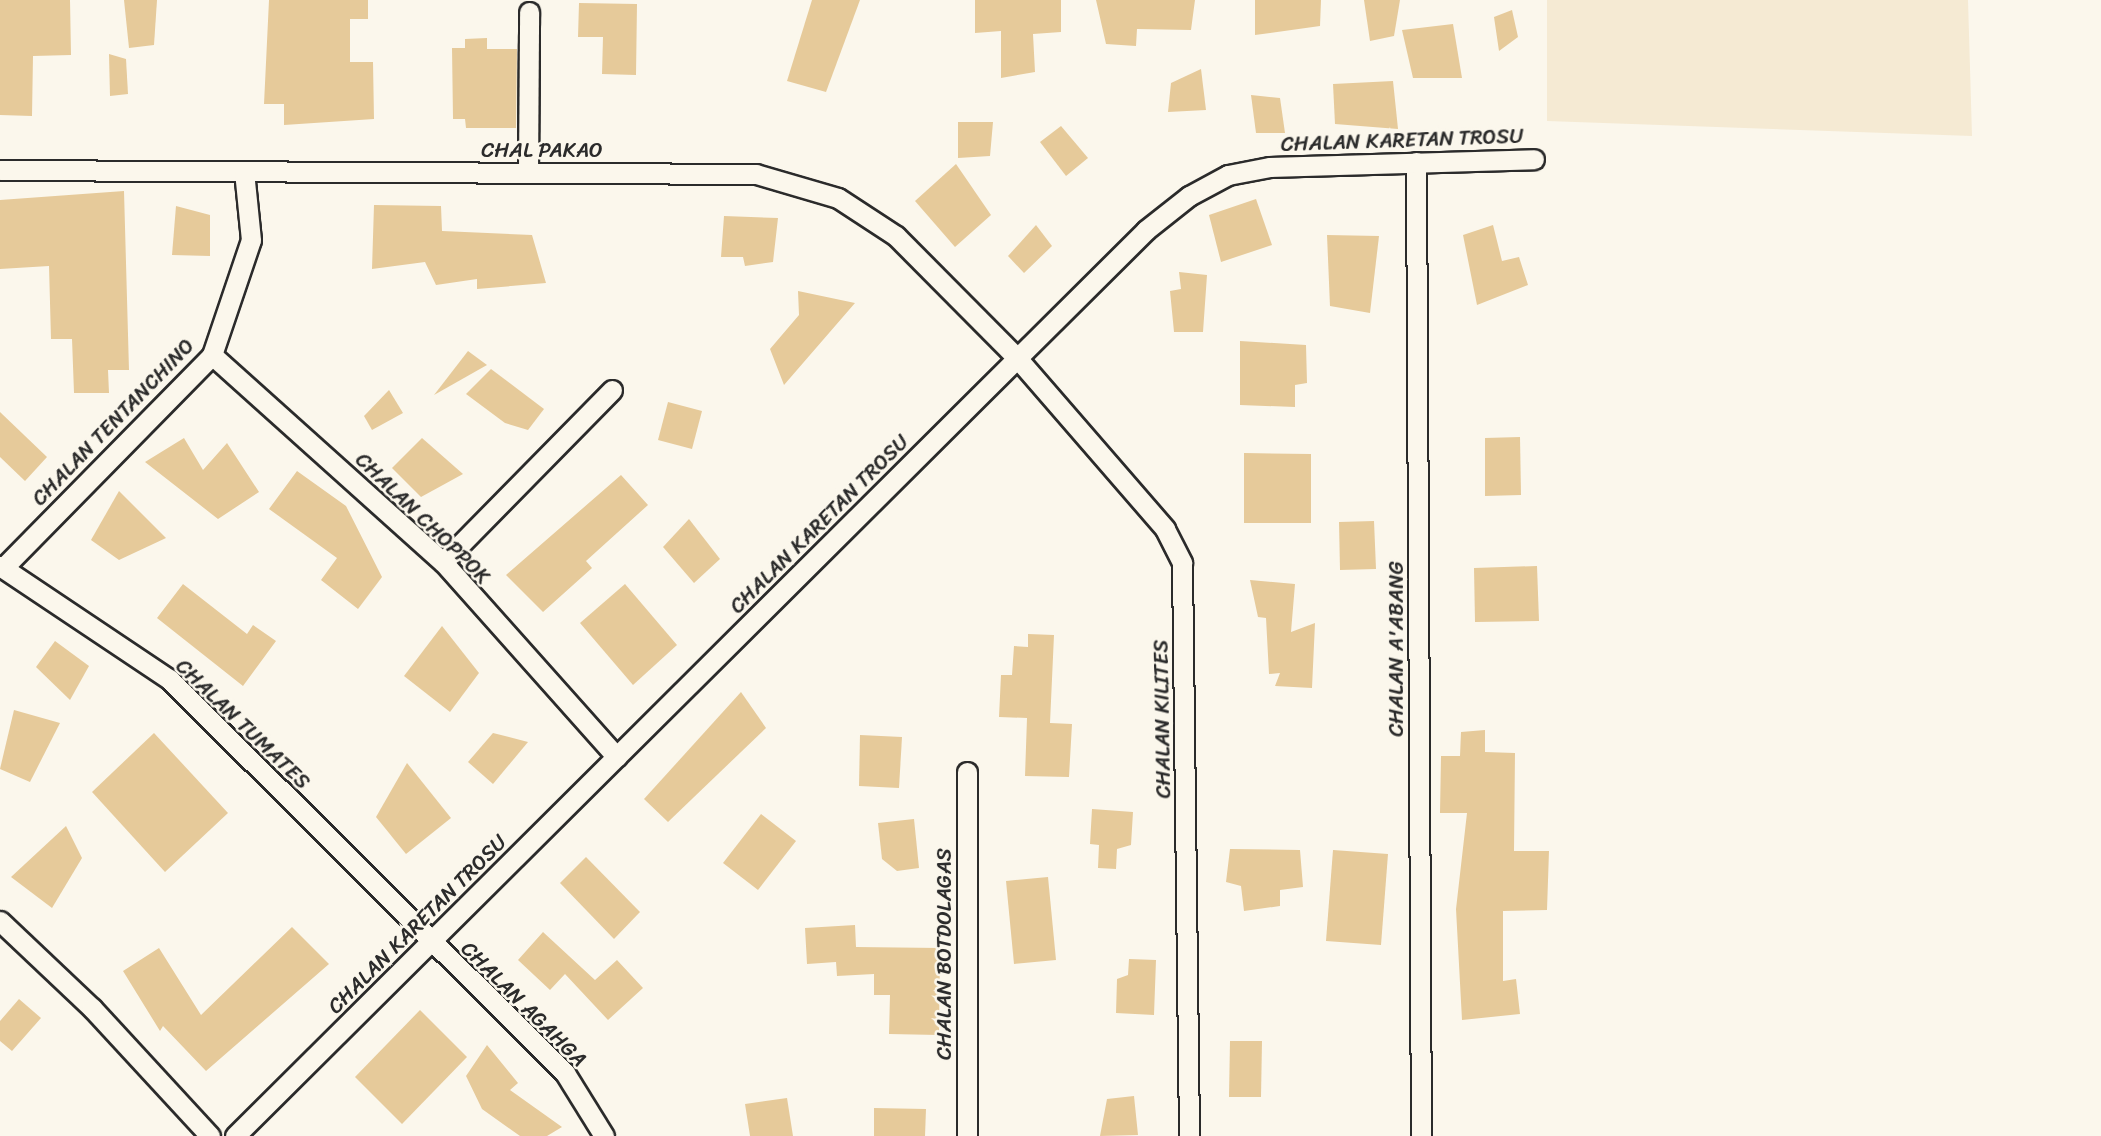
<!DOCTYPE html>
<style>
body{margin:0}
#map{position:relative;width:2101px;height:1136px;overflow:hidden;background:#fbf7ec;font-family:Sriracha,sans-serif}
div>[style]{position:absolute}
.built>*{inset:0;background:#f5ead3}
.building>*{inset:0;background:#e6ca9a}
.roads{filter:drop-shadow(2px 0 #2b2b2b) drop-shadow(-2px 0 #2b2b2b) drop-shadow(0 2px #2b2b2b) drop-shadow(0 -2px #2b2b2b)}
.minor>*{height:19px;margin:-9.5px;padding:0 9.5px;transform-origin:9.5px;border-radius:9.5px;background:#fbf7ec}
span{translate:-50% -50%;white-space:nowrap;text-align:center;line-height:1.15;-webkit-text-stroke:5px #fbf7ec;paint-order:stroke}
.street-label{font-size:21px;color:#2b2b2b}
</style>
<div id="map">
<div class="built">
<i style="clip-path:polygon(1547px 0,1968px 0,1972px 136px,1547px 121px)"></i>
</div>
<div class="building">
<i style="clip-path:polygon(0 0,70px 0,71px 55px,33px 56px,32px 116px,0 115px)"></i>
<i style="clip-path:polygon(124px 0,157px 0,154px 45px,129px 48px)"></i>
<i style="clip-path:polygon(269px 0,368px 0,368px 19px,350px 19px,350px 62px,373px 62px,374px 119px,284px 125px,284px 104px,264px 104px)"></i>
<i style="clip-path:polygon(812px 0,860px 0,826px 92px,787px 81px)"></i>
<i style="clip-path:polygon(975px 0,1061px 0,1061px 32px,1033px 34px,1035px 72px,1001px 78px,1001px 31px,975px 33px)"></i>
<i style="clip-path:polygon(1096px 0,1195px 0,1191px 30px,1137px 29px,1136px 46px,1106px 44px)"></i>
<i style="clip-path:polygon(1255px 0,1321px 0,1320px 26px,1255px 35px)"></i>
<i style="clip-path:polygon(1364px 0,1400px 0,1394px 36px,1370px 41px)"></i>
<i style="clip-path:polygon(579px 3px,637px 4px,636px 75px,602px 74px,603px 37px,578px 37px)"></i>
<i style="clip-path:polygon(1512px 10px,1518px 37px,1499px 51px,1494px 17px)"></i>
<i style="clip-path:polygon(1453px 24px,1462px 78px,1413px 78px,1402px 30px)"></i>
<i style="clip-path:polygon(487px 38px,487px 49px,517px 49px,516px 128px,466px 128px,465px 119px,453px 119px,452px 48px,465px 48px,465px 39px)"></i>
<i style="clip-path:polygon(109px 54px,126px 59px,128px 94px,110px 96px)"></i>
<i style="clip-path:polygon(1201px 69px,1206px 110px,1168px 112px,1171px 83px)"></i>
<i style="clip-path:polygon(1393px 81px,1398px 129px,1335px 124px,1333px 84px)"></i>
<i style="clip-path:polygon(1251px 95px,1280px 98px,1285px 133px,1256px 133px)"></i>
<i style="clip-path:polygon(958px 122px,993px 122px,990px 156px,958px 158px)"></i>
<i style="clip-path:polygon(1061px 126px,1088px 158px,1066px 176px,1040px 142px)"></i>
<i style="clip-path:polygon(956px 164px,991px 215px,955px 247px,915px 201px)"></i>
<i style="clip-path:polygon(124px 191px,129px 370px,108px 370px,109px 393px,74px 393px,72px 339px,51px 339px,49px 266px,0 269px,0 200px)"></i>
<i style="clip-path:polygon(1256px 199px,1272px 245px,1221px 262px,1209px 215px)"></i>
<i style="clip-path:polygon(374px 205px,441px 206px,442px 231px,532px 235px,546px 283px,477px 289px,477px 279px,436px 285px,425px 262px,372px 269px)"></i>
<i style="clip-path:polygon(176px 206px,210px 215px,210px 256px,172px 255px)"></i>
<i style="clip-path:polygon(724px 216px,778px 218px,773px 262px,745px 266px,743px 257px,721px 257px)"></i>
<i style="clip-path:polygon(1036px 225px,1052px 246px,1024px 273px,1008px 256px)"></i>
<i style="clip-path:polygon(1493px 225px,1502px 261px,1519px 257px,1528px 285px,1477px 305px,1463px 235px)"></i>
<i style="clip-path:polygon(1327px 235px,1379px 236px,1370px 313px,1330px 306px)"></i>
<i style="clip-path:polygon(1179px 272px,1207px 275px,1203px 332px,1174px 332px,1170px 291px,1181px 289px)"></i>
<i style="clip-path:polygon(798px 291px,855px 303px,784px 385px,770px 349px,799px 315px)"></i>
<i style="clip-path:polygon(1240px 341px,1306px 345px,1307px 383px,1295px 385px,1295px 407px,1240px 405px)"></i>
<i style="clip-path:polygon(468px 351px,487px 365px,434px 395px)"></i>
<i style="clip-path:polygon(491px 369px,544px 409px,528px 430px,505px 423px,466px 394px)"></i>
<i style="clip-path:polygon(389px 390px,403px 413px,372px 430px,364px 416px)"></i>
<i style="clip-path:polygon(668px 402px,702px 411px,692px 449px,658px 440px)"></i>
<i style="clip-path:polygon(0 412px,47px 457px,25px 481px,0 457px)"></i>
<i style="clip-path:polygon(1520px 437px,1521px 495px,1485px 496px,1485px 438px)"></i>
<i style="clip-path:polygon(184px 438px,203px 470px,227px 443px,259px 492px,218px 519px,145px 462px)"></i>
<i style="clip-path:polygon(422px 438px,463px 474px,421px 497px,392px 468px)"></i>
<i style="clip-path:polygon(1244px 453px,1311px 454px,1311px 523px,1244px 523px)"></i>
<i style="clip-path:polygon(297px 471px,346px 506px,382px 577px,358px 609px,321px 580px,337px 558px,269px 509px)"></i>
<i style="clip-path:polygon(621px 475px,648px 505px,586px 561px,592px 568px,543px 612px,506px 575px)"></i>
<i style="clip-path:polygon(119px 491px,166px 538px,119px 560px,91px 540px)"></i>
<i style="clip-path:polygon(689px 519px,720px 559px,694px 583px,663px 547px)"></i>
<i style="clip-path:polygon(1374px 521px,1376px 569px,1340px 570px,1339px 522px)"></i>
<i style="clip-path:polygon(1537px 566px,1539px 621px,1475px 622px,1474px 568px)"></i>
<i style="clip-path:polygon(1250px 580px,1295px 584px,1291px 632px,1315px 623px,1312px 688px,1275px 686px,1280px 673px,1269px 674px,1266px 618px,1258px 617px)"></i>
<i style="clip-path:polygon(183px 584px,247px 634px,253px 625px,276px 641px,243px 686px,157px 618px)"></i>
<i style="clip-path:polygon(625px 584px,677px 645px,633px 685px,580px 623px)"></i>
<i style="clip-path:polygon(442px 626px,479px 673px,450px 712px,404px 676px)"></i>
<i style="clip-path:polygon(1028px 634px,1054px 635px,1050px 723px,1072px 724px,1069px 777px,1025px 776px,1027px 718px,999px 717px,1001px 675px,1012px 675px,1014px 646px,1028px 647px)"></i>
<i style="clip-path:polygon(55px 641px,89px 666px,70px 700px,36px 667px)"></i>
<i style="clip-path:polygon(741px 692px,766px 728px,668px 822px,644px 799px)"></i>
<i style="clip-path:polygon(14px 710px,60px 723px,30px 782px,0 769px)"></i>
<i style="clip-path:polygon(1485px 730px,1485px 752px,1515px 753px,1514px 851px,1549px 851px,1547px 910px,1503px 911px,1503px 981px,1516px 979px,1520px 1014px,1462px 1020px,1456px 909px,1467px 813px,1440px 813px,1441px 756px,1460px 756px,1461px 732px)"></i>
<i style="clip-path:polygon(154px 733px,228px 813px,165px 872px,92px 792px)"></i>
<i style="clip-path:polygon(493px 733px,528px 742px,493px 784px,468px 762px)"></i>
<i style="clip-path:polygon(860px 735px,902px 737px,899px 788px,859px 786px)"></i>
<i style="clip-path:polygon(407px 763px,451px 818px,406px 854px,376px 817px)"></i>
<i style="clip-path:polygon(1092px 809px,1133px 812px,1131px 845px,1117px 849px,1116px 869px,1098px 868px,1099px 845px,1090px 844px)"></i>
<i style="clip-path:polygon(761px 814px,796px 841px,758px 890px,723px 863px)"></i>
<i style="clip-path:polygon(914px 819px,919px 868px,897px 871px,882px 859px,878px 823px)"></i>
<i style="clip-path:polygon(66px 826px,82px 858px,52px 908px,11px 877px)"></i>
<i style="clip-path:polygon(1230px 849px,1300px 850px,1303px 887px,1280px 890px,1280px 906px,1244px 911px,1241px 886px,1226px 882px)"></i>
<i style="clip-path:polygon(1333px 850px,1388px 854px,1381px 945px,1326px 941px)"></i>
<i style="clip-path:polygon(586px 857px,640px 912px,614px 939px,560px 883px)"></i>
<i style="clip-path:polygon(1048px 877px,1056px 960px,1014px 964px,1006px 881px)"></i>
<i style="clip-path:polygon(855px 925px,856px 947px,940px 948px,939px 1035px,889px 1034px,890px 995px,874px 995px,874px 974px,837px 976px,836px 962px,807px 964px,805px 928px)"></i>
<i style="clip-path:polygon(292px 927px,329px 964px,206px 1071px,163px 1026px,160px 1031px,123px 971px,159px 948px,201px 1015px)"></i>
<i style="clip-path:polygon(543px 932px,595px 980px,617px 960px,643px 988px,608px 1020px,565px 974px,550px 990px,518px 960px)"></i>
<i style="clip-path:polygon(1129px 959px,1156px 960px,1154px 1015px,1116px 1013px,1117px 979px,1128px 975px)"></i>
<i style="clip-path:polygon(19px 999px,41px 1018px,12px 1051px,0 1041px,0 1021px)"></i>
<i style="clip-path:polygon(420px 1010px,467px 1057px,402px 1124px,355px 1077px)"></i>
<i style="clip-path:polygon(1230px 1041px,1262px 1041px,1261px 1097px,1229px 1097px)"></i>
<i style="clip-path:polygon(487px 1045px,518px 1083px,510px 1090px,562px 1127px,547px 1136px,520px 1136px,482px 1109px,466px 1076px)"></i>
<i style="clip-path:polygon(1134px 1096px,1138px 1135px,1100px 1136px,1107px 1099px)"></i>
<i style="clip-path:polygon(787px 1098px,793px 1136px,750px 1136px,745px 1104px)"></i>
<i style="clip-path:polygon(874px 1108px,926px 1109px,925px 1136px,874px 1136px)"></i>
</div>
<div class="roads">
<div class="minor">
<i style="left:1416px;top:162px;width:974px;rotate:89.71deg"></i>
<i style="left:0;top:170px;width:756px;rotate:0.3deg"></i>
<i style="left:756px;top:174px;width:85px;rotate:16.3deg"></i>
<i style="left:838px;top:198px;width:69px;rotate:33.2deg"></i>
<i style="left:896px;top:236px;width:173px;rotate:45.2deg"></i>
<i style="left:1018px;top:359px;width:225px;rotate:49.1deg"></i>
<i style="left:1165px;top:529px;width:38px;rotate:63deg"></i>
<i style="left:1182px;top:563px;width:573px;rotate:89.3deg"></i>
<i style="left:528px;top:173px;width:161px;rotate:-89.6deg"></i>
<i style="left:212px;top:355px;width:310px;rotate:41.9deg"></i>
<i style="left:443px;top:562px;width:261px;rotate:48.3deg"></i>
<i style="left:443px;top:562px;width:241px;rotate:-45.5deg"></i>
<i style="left:0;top:566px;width:203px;rotate:33.8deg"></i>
<i style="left:169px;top:679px;width:559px;rotate:44.85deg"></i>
<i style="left:565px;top:1073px;width:74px;rotate:58.2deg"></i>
<i style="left:4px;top:567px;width:297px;rotate:-45.5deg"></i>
<i style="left:212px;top:355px;width:121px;rotate:-71.3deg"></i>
<i style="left:251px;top:240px;width:69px;rotate:-95.8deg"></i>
<i style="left:0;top:921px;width:127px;rotate:43.4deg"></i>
<i style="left:92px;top:1008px;width:174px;rotate:47.3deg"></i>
<i style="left:235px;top:1136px;width:1285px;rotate:-44.84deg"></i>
<i style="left:1146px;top:230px;width:55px;rotate:-38.3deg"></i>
<i style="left:1189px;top:196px;width:44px;rotate:-28.3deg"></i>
<i style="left:1228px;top:175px;width:43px;rotate:-10.8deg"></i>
<i style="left:1270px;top:167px;width:264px;rotate:-1.7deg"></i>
<i style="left:967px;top:1136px;width:364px;rotate:-90deg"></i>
</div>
</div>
<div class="street-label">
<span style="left:1402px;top:140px;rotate:-2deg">CHALAN KARETAN TROSU</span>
<span style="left:542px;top:150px">CHAL PAKAO</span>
<span style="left:113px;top:422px;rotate:-46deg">CHALAN TENTANCHINO</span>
<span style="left:423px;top:518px;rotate:44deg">CHALAN CHOPPOK</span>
<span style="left:819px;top:524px;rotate:-45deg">CHALAN KARETAN TROSU</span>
<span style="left:1396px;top:649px;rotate:-90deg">CHALAN A'ABANG</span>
<span style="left:1162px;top:719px;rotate:-91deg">CHALAN KILITES</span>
<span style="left:243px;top:724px;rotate:44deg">CHALAN TUMATES</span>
<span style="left:417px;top:924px;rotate:-45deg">CHALAN KARETAN TROSU</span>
<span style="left:944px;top:954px;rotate:-90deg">CHALAN BOTDOLAGAS</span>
<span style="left:524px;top:1004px;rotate:45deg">CHALAN AGAHGA</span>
</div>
</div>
